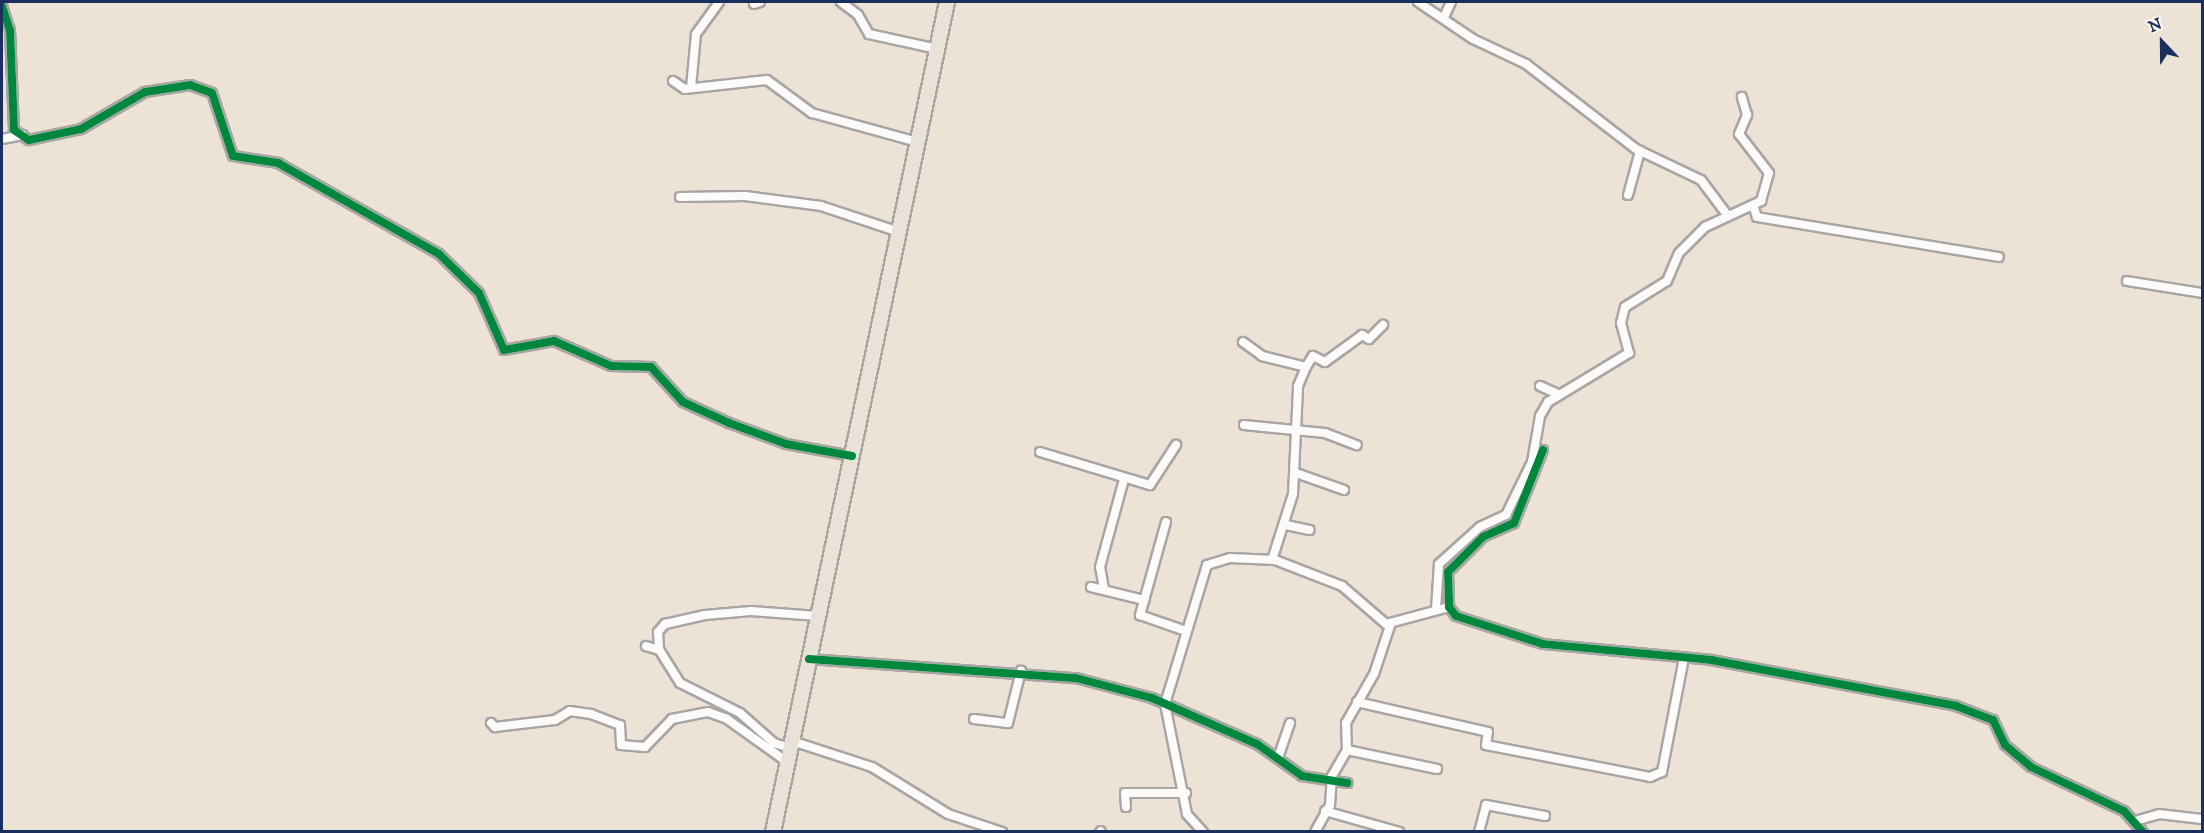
<!DOCTYPE html>
<style>
body{margin:0}
#map{position:relative;width:2204px;height:833px;overflow:hidden;background:#ece3d6;font-family:"IM FELL DW Pica",serif}
div>[style]{position:absolute}
.roads{filter:drop-shadow(2px 0 #a8a5a4) drop-shadow(-2px 0 #a8a5a4) drop-shadow(0 2px #a8a5a4) drop-shadow(0 -2px #a8a5a4)}
.street>*{height:8px;margin:-4px;padding:0 4px;transform-origin:4px;border-radius:4px;background:#fcfbf9}
.highway>*{height:14px;margin:-7px;padding:0 7px;transform-origin:7px;border-radius:7px;background:#e9e2d6}
.cycleway>*{height:8px;margin:-4px;padding:0 4px;transform-origin:4px;border-radius:4px;background:#00873e}
span{translate:-50% -50%;white-space:nowrap;text-align:center;line-height:1.15;-webkit-text-stroke:4.5px #fbf7ec;paint-order:stroke}
.frame{position:absolute;inset:0;border:3px solid #1b2f5e;pointer-events:none}
.north{position:absolute;left:2132px;top:12px;width:60px;height:60px;-webkit-text-stroke:4px #fbf7ec;paint-order:stroke;rotate:338deg;font-size:16px;font-weight:700;line-height:24px;text-align:center;color:#1b2f5e}
.north::after{content:'';display:block;margin:auto;width:21px;height:27px;background:#1b2f5e;clip-path:polygon(50% 0,100% 100%,50% 72%,0 100%)}
</style>
<div id="map">
<div class="roads">
<div class="street">
<i style="left:841px;top:2px;width:21px;rotate:37deg"></i>
<i style="left:858px;top:15px;width:22px;rotate:60deg"></i>
<i style="left:869px;top:34px;width:70px;rotate:12.4deg"></i>
<i style="left:1418px;top:2px;width:66px;rotate:33.9deg"></i>
<i style="left:1473px;top:39px;width:59px;rotate:25.3deg"></i>
<i style="left:1526px;top:64px;width:139px;rotate:37.7deg"></i>
<i style="left:1636px;top:149px;width:72px;rotate:25.5deg"></i>
<i style="left:1701px;top:180px;width:45px;rotate:53.1deg"></i>
<i style="left:754px;top:4px;width:6px;rotate:-18deg"></i>
<i style="left:2px;top:6px;width:25px;rotate:72deg"></i>
<i style="left:10px;top:30px;width:100px;rotate:87.7deg"></i>
<i style="left:14px;top:130px;width:18px;rotate:34deg"></i>
<i style="left:29px;top:140px;width:53px;rotate:-11.9deg"></i>
<i style="left:81px;top:129px;width:74px;rotate:-30deg"></i>
<i style="left:145px;top:92px;width:46px;rotate:-8.8deg"></i>
<i style="left:190px;top:85px;width:23px;rotate:20deg"></i>
<i style="left:212px;top:93px;width:66px;rotate:71.6deg"></i>
<i style="left:233px;top:156px;width:46px;rotate:8.8deg"></i>
<i style="left:278px;top:163px;width:185px;rotate:29.5deg"></i>
<i style="left:439px;top:254px;width:56px;rotate:44.3deg"></i>
<i style="left:479px;top:293px;width:62px;rotate:66.3deg"></i>
<i style="left:504px;top:350px;width:51px;rotate:-10.2deg"></i>
<i style="left:554px;top:341px;width:62px;rotate:23.7deg"></i>
<i style="left:611px;top:366px;width:40px;rotate:1.4deg"></i>
<i style="left:651px;top:367px;width:47px;rotate:47.6deg"></i>
<i style="left:683px;top:402px;width:51px;rotate:24.5deg"></i>
<i style="left:729px;top:423px;width:61px;rotate:20.2deg"></i>
<i style="left:786px;top:444px;width:67px;rotate:10.3deg"></i>
<i style="left:1445px;top:15px;width:14px;rotate:-65deg"></i>
<i style="left:673px;top:81px;width:14px;rotate:34deg"></i>
<i style="left:685px;top:89px;width:82px;rotate:-6.3deg"></i>
<i style="left:767px;top:80px;width:56px;rotate:36.3deg"></i>
<i style="left:812px;top:113px;width:110px;rotate:15.3deg"></i>
<i style="left:691px;top:88px;width:54px;rotate:-84.7deg"></i>
<i style="left:696px;top:34px;width:39px;rotate:-54deg"></i>
<i style="left:2px;top:139px;width:21px;rotate:-11deg"></i>
<i style="left:1628px;top:195px;width:46px;rotate:-74.7deg"></i>
<i style="left:680px;top:197px;width:65px;rotate:-0.9deg"></i>
<i style="left:745px;top:196px;width:77px;rotate:7.5deg"></i>
<i style="left:821px;top:206px;width:82px;rotate:18.4deg"></i>
<i style="left:1754px;top:208px;width:9px;rotate:72deg"></i>
<i style="left:1757px;top:217px;width:245px;rotate:9.4deg"></i>
<i style="left:2127px;top:281px;width:76px;rotate:9.1deg"></i>
<i style="left:1243px;top:342px;width:24px;rotate:36deg"></i>
<i style="left:1262px;top:356px;width:45px;rotate:14deg"></i>
<i style="left:1540px;top:386px;width:20px;rotate:24deg"></i>
<i style="left:1244px;top:425px;width:81px;rotate:5.6deg"></i>
<i style="left:1325px;top:433px;width:34px;rotate:21deg"></i>
<i style="left:1543px;top:450px;width:79px;rotate:111.7deg"></i>
<i style="left:1514px;top:523px;width:34px;rotate:156deg"></i>
<i style="left:1483px;top:537px;width:49px;rotate:135deg"></i>
<i style="left:1448px;top:572px;width:35px;rotate:88deg"></i>
<i style="left:1449px;top:607px;width:11px;rotate:52deg"></i>
<i style="left:1456px;top:616px;width:91px;rotate:17.8deg"></i>
<i style="left:1543px;top:644px;width:169px;rotate:5.4deg"></i>
<i style="left:1711px;top:660px;width:249px;rotate:10.6deg"></i>
<i style="left:1956px;top:706px;width:40px;rotate:21deg"></i>
<i style="left:1993px;top:720px;width:28px;rotate:64deg"></i>
<i style="left:2005px;top:745px;width:34px;rotate:40deg"></i>
<i style="left:2031px;top:767px;width:103px;rotate:25.3deg"></i>
<i style="left:2124px;top:811px;width:28px;rotate:48deg"></i>
<i style="left:1040px;top:452px;width:115px;rotate:16.7deg"></i>
<i style="left:1150px;top:485px;width:48px;rotate:-57deg"></i>
<i style="left:1296px;top:473px;width:51px;rotate:19.5deg"></i>
<i style="left:1166px;top:522px;width:97px;rotate:105.6deg"></i>
<i style="left:1140px;top:615px;width:49px;rotate:19.2deg"></i>
<i style="left:1286px;top:525px;width:24px;rotate:12deg"></i>
<i style="left:1272px;top:560px;width:69px;rotate:-72.3deg"></i>
<i style="left:1293px;top:494px;width:108px;rotate:-87.3deg"></i>
<i style="left:1298px;top:386px;width:21px;rotate:-67deg"></i>
<i style="left:1306px;top:367px;width:13px;rotate:-58deg"></i>
<i style="left:1313px;top:356px;width:13px;rotate:27deg"></i>
<i style="left:1325px;top:362px;width:46px;rotate:-36.1deg"></i>
<i style="left:1362px;top:335px;width:8px;rotate:30deg"></i>
<i style="left:1369px;top:339px;width:20px;rotate:-45deg"></i>
<i style="left:1091px;top:587px;width:55px;rotate:13.8deg"></i>
<i style="left:1104px;top:589px;width:22px;rotate:-100deg"></i>
<i style="left:1100px;top:567px;width:91px;rotate:-74.7deg"></i>
<i style="left:1436px;top:609px;width:45px;rotate:-86.2deg"></i>
<i style="left:1439px;top:564px;width:55px;rotate:-42.1deg"></i>
<i style="left:1480px;top:527px;width:29px;rotate:-25deg"></i>
<i style="left:1506px;top:515px;width:59px;rotate:-63.9deg"></i>
<i style="left:1532px;top:462px;width:47px;rotate:-80.1deg"></i>
<i style="left:1540px;top:416px;width:16px;rotate:-60deg"></i>
<i style="left:1548px;top:402px;width:95px;rotate:-31.2deg"></i>
<i style="left:1629px;top:353px;width:31px;rotate:-105deg"></i>
<i style="left:1621px;top:323px;width:16px;rotate:-76deg"></i>
<i style="left:1625px;top:307px;width:49px;rotate:-31.8deg"></i>
<i style="left:1667px;top:281px;width:30px;rotate:-67deg"></i>
<i style="left:1679px;top:253px;width:37px;rotate:-45deg"></i>
<i style="left:1705px;top:227px;width:62px;rotate:-24.9deg"></i>
<i style="left:1761px;top:201px;width:29px;rotate:-74deg"></i>
<i style="left:1769px;top:173px;width:49px;rotate:-127.6deg"></i>
<i style="left:1739px;top:134px;width:21px;rotate:-67deg"></i>
<i style="left:1747px;top:115px;width:19px;rotate:-106deg"></i>
<i style="left:646px;top:646px;width:14px;rotate:17deg"></i>
<i style="left:809px;top:659px;width:268px;rotate:4.1deg"></i>
<i style="left:1076px;top:678px;width:79px;rotate:14.7deg"></i>
<i style="left:1152px;top:698px;width:115px;rotate:23.7deg"></i>
<i style="left:1257px;top:744px;width:55px;rotate:35.4deg"></i>
<i style="left:1302px;top:776px;width:46px;rotate:8.8deg"></i>
<i style="left:1357px;top:702px;width:134px;rotate:12.9deg"></i>
<i style="left:1488px;top:732px;width:13px;rotate:99deg"></i>
<i style="left:1486px;top:745px;width:167px;rotate:11deg"></i>
<i style="left:1650px;top:777px;width:13px;rotate:-23deg"></i>
<i style="left:1662px;top:772px;width:116px;rotate:-79.1deg"></i>
<i style="left:974px;top:719px;width:34px;rotate:7deg"></i>
<i style="left:1008px;top:723px;width:54px;rotate:-76deg"></i>
<i style="left:491px;top:723px;width:6px;rotate:45deg"></i>
<i style="left:495px;top:727px;width:60px;rotate:-6.7deg"></i>
<i style="left:555px;top:720px;width:17px;rotate:-31deg"></i>
<i style="left:570px;top:711px;width:21px;rotate:8deg"></i>
<i style="left:591px;top:714px;width:31px;rotate:21deg"></i>
<i style="left:620px;top:725px;width:20px;rotate:87deg"></i>
<i style="left:621px;top:745px;width:24px;rotate:5deg"></i>
<i style="left:645px;top:747px;width:39px;rotate:-46deg"></i>
<i style="left:672px;top:719px;width:37px;rotate:-11deg"></i>
<i style="left:708px;top:712px;width:20px;rotate:20deg"></i>
<i style="left:727px;top:719px;width:74px;rotate:35.6deg"></i>
<i style="left:792px;top:741px;width:84px;rotate:18deg"></i>
<i style="left:872px;top:767px;width:89px;rotate:31.7deg"></i>
<i style="left:948px;top:814px;width:57px;rotate:18.4deg"></i>
<i style="left:790px;top:748px;width:17px;rotate:-163deg"></i>
<i style="left:774px;top:743px;width:45px;rotate:-138.6deg"></i>
<i style="left:740px;top:713px;width:67px;rotate:-153.4deg"></i>
<i style="left:680px;top:683px;width:39px;rotate:-122deg"></i>
<i style="left:659px;top:650px;width:18px;rotate:-93deg"></i>
<i style="left:658px;top:632px;width:11px;rotate:-49deg"></i>
<i style="left:665px;top:624px;width:41px;rotate:-12.7deg"></i>
<i style="left:705px;top:615px;width:46px;rotate:-5deg"></i>
<i style="left:751px;top:611px;width:67px;rotate:4.3deg"></i>
<i style="left:1347px;top:750px;width:92px;rotate:11.9deg"></i>
<i style="left:1278px;top:758px;width:37px;rotate:-71deg"></i>
<i style="left:1126px;top:807px;width:14px;rotate:-94deg"></i>
<i style="left:1125px;top:793px;width:61px"></i>
<i style="left:1325px;top:811px;width:77px;rotate:15.8deg"></i>
<i style="left:2135px;top:821px;width:25px;rotate:-16deg"></i>
<i style="left:2159px;top:814px;width:43px;rotate:6.6deg"></i>
<i style="left:1100px;top:832px;width:1px;rotate:-45deg"></i>
<i style="left:1203px;top:832px;width:24px;rotate:-132deg"></i>
<i style="left:1187px;top:814px;width:112px;rotate:-101.3deg"></i>
<i style="left:1165px;top:704px;width:145px;rotate:-73.2deg"></i>
<i style="left:1207px;top:565px;width:24px;rotate:-17deg"></i>
<i style="left:1230px;top:558px;width:45px;rotate:2.5deg"></i>
<i style="left:1275px;top:560px;width:72px;rotate:21.2deg"></i>
<i style="left:1342px;top:586px;width:58px;rotate:40.8deg"></i>
<i style="left:1386px;top:624px;width:65px;rotate:-15.1deg"></i>
<i style="left:1315px;top:832px;width:31px;rotate:-61deg"></i>
<i style="left:1330px;top:805px;width:29px;rotate:-86deg"></i>
<i style="left:1332px;top:776px;width:30px;rotate:-60deg"></i>
<i style="left:1347px;top:750px;width:27px;rotate:-92deg"></i>
<i style="left:1346px;top:723px;width:56px;rotate:-60.3deg"></i>
<i style="left:1374px;top:674px;width:54px;rotate:-71.6deg"></i>
<i style="left:1479px;top:832px;width:28px;rotate:-75deg"></i>
<i style="left:1486px;top:805px;width:60px;rotate:10.6deg"></i>
</div>
<div class="highway">
<i style="left:773px;top:832px;width:848px;rotate:-78.16deg"></i>
</div>
</div>
<div class="cycleway">
<i style="left:2px;top:6px;width:25px;rotate:72deg"></i>
<i style="left:10px;top:30px;width:100px;rotate:87.7deg"></i>
<i style="left:14px;top:130px;width:18px;rotate:34deg"></i>
<i style="left:29px;top:140px;width:53px;rotate:-11.9deg"></i>
<i style="left:81px;top:129px;width:74px;rotate:-30deg"></i>
<i style="left:145px;top:92px;width:46px;rotate:-8.8deg"></i>
<i style="left:190px;top:85px;width:23px;rotate:20deg"></i>
<i style="left:212px;top:93px;width:66px;rotate:71.6deg"></i>
<i style="left:233px;top:156px;width:46px;rotate:8.8deg"></i>
<i style="left:278px;top:163px;width:185px;rotate:29.5deg"></i>
<i style="left:439px;top:254px;width:56px;rotate:44.3deg"></i>
<i style="left:479px;top:293px;width:62px;rotate:66.3deg"></i>
<i style="left:504px;top:350px;width:51px;rotate:-10.2deg"></i>
<i style="left:554px;top:341px;width:62px;rotate:23.7deg"></i>
<i style="left:611px;top:366px;width:40px;rotate:1.4deg"></i>
<i style="left:651px;top:367px;width:47px;rotate:47.6deg"></i>
<i style="left:683px;top:402px;width:51px;rotate:24.5deg"></i>
<i style="left:729px;top:423px;width:61px;rotate:20.2deg"></i>
<i style="left:786px;top:444px;width:67px;rotate:10.3deg"></i>
<i style="left:1543px;top:450px;width:79px;rotate:111.7deg"></i>
<i style="left:1514px;top:523px;width:34px;rotate:156deg"></i>
<i style="left:1483px;top:537px;width:49px;rotate:135deg"></i>
<i style="left:1448px;top:572px;width:35px;rotate:88deg"></i>
<i style="left:1449px;top:607px;width:11px;rotate:52deg"></i>
<i style="left:1456px;top:616px;width:91px;rotate:17.8deg"></i>
<i style="left:1543px;top:644px;width:169px;rotate:5.4deg"></i>
<i style="left:1711px;top:660px;width:249px;rotate:10.6deg"></i>
<i style="left:1956px;top:706px;width:40px;rotate:21deg"></i>
<i style="left:1993px;top:720px;width:28px;rotate:64deg"></i>
<i style="left:2005px;top:745px;width:34px;rotate:40deg"></i>
<i style="left:2031px;top:767px;width:103px;rotate:25.3deg"></i>
<i style="left:2124px;top:811px;width:28px;rotate:48deg"></i>
<i style="left:809px;top:659px;width:268px;rotate:4.1deg"></i>
<i style="left:1076px;top:678px;width:79px;rotate:14.7deg"></i>
<i style="left:1152px;top:698px;width:115px;rotate:23.7deg"></i>
<i style="left:1257px;top:744px;width:55px;rotate:35.4deg"></i>
<i style="left:1302px;top:776px;width:46px;rotate:8.8deg"></i>
</div>
<div class="frame"></div>
<div class="north">N</div>
</div>
